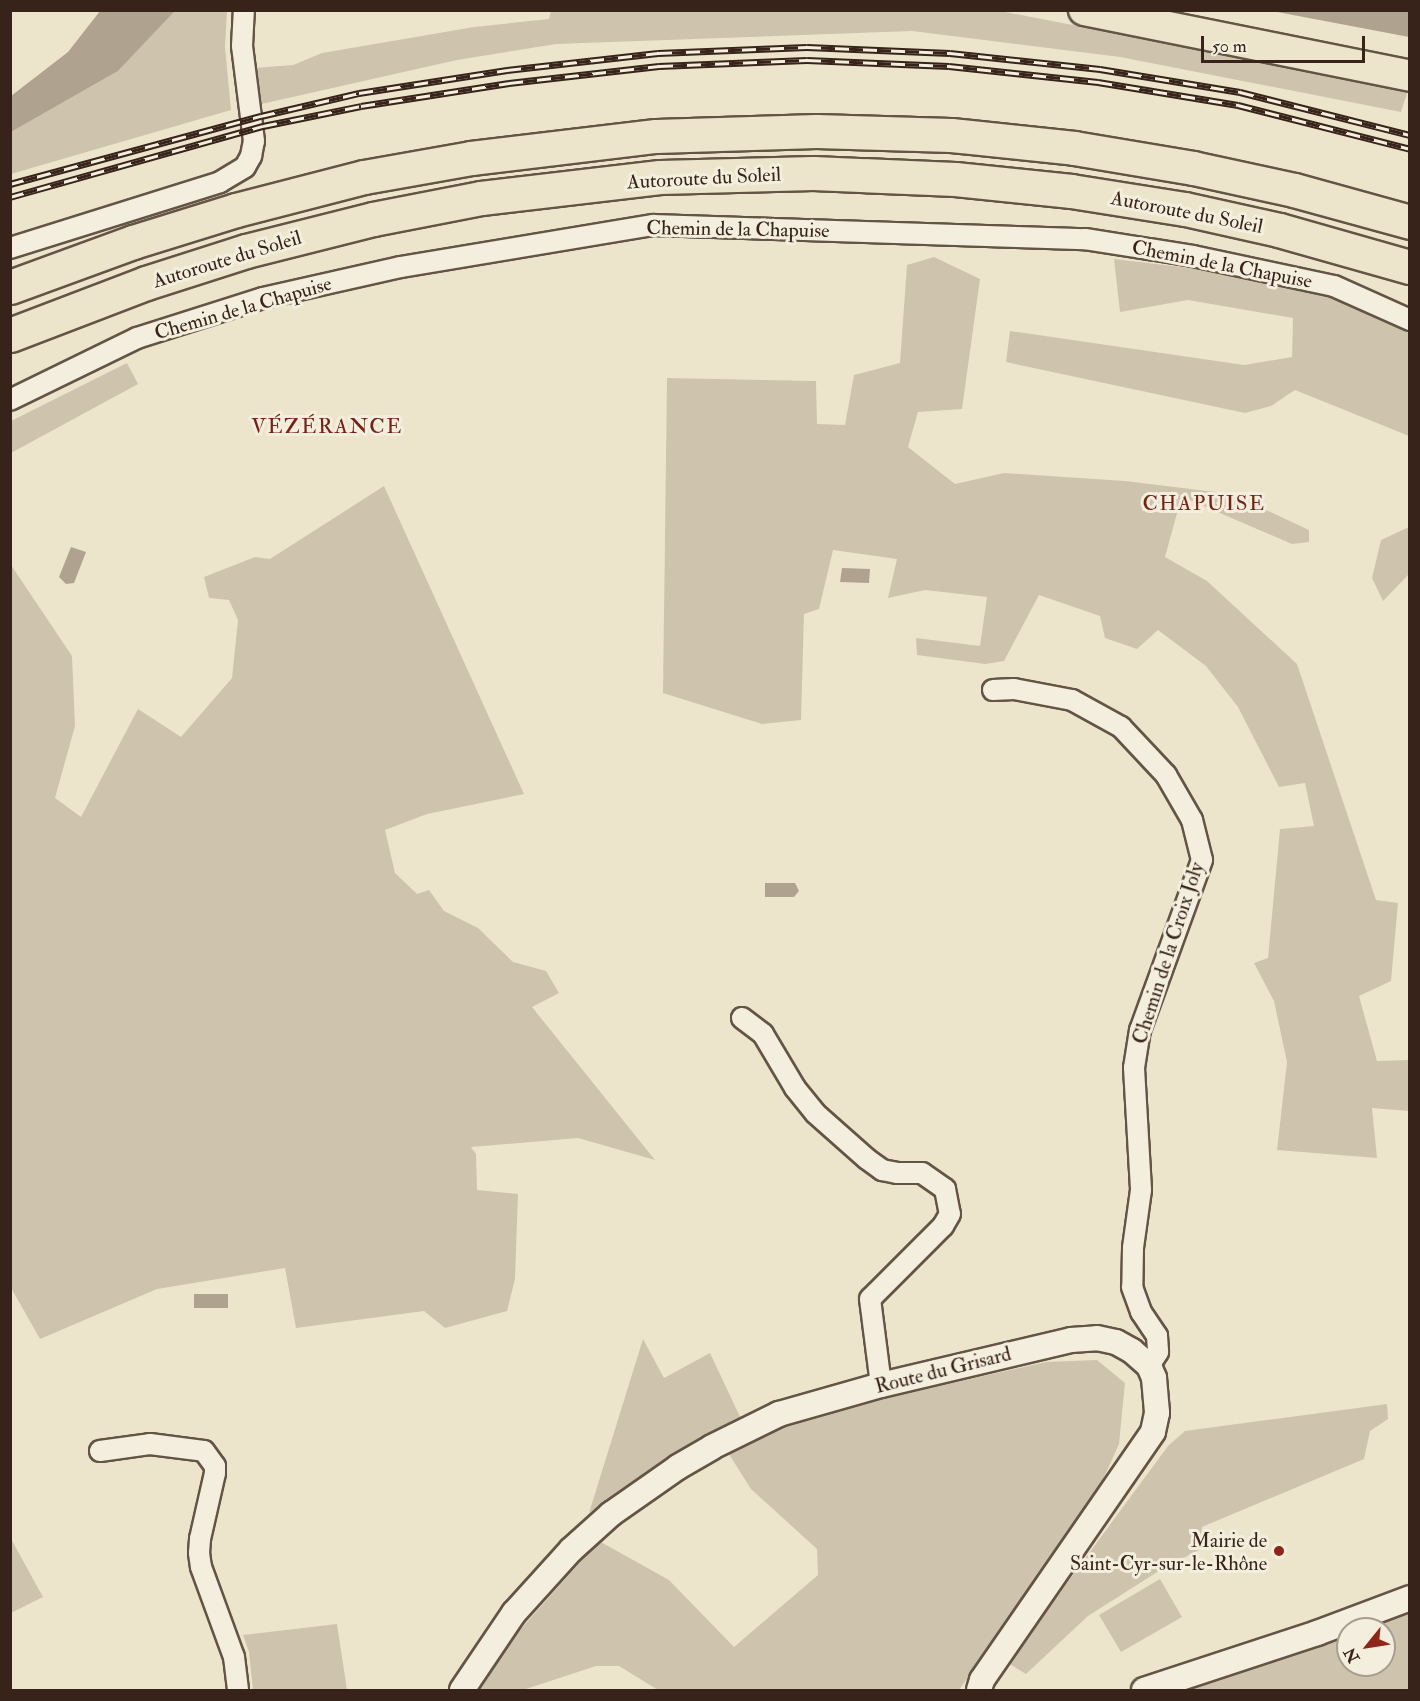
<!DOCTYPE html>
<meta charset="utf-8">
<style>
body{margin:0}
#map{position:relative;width:1420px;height:1701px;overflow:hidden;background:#ede5cb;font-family:"IM FELL Double Pica",serif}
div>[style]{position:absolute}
.green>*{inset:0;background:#cec4ad}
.water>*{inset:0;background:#afa38f}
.roads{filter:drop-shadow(2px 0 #645446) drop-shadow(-2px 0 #645446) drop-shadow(0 2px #645446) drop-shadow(0 -2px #645446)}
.minor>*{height:20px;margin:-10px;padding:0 10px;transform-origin:10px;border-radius:10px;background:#f3eedd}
.tertiary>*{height:24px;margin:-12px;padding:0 12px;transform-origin:12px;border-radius:12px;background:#f3eedd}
.primary>*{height:30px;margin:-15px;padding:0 15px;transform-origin:15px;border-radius:15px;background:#ede5cb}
.motorway>*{height:33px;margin:-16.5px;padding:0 16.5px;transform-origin:16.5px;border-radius:16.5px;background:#ede5cb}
.rail>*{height:7px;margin-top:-3.5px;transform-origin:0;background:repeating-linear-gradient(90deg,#f3eedd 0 14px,#37231a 0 28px);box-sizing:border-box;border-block:2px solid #37231a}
.dots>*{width:16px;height:16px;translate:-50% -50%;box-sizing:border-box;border:3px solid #f3eedd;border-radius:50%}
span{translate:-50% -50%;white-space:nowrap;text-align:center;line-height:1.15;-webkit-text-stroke:6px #f3eedd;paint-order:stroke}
.street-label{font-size:20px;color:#37231a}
.poi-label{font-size:20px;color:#37231a}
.right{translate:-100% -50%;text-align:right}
.neighbourhood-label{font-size:21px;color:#7a1f14;letter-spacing:1.5px}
.frame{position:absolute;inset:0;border:12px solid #37231a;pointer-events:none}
.north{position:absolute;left:1336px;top:1617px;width:60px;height:60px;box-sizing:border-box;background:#f3eedd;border:2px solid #a89d8f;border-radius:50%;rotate:240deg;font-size:16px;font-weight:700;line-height:24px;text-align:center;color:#37231a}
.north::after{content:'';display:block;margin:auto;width:21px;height:27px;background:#8f2418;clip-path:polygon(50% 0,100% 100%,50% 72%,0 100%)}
.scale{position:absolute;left:1201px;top:36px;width:164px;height:27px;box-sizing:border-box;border:3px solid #37231a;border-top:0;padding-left:8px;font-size:18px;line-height:21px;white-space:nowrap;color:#37231a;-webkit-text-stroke:4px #f3eedd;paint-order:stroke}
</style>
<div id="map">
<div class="green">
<i style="clip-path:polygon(995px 10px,1408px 90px,1401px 112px,1120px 57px,912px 31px,556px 44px,457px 60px,257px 105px,253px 68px,293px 65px,322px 53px,474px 27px,549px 19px,551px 11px)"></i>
<i style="clip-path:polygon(175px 11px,227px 11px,225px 47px,231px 110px,11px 174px,11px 132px,118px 71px)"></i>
<i style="clip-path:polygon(934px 257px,980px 279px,962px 409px,918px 412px,908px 447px,955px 484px,1004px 473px,1125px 481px,1232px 494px,1309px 530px,1309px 542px,1292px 544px,1185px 498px,1179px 506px,1165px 557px,1207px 581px,1297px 664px,1376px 900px,1398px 903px,1391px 981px,1359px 996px,1377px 1061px,1409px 1060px,1409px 1111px,1372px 1108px,1377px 1158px,1277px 1150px,1287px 1062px,1274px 1001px,1254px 963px,1268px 958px,1280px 829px,1314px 826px,1305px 783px,1279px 787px,1238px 707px,1206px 666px,1158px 630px,1137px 649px,1105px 638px,1100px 616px,1039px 595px,1004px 661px,985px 664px,917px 655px,916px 638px,980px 646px,987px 597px,925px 590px,888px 598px,897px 559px,833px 550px,819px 609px,804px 614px,801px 720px,762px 724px,663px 693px,667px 378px,816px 381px,817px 424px,845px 425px,854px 375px,900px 363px,907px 265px)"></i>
<i style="clip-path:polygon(1114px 259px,1224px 272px,1325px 295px,1398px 326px,1409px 333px,1409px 436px,1295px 390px,1271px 406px,1245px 413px,1006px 362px,1010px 331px,1244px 365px,1292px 357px,1293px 318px,1188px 300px,1120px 312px)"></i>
<i style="clip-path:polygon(127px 363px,138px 384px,11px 453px,11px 421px)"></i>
<i style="clip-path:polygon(384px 486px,524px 794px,427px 814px,385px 830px,395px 873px,417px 894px,429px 890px,444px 911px,478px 928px,513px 962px,546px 971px,559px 993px,532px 1007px,655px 1160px,578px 1138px,471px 1147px,476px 1154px,477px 1190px,518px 1194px,515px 1279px,507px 1311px,445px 1328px,424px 1311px,296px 1328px,285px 1268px,157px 1289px,40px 1339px,10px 1286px,11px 565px,72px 656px,75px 726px,55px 798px,81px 817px,138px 709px,181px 737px,232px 678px,238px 620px,229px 600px,209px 598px,204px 577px,255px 557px,270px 559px)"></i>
<i style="clip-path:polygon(1409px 527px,1409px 574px,1383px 601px,1372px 578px,1381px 540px)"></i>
<i style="clip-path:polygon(643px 1339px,664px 1378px,710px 1353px,741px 1419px,652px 1469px,589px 1513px)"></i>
<i style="clip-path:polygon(1097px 1360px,1125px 1383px,1119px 1444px,1097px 1493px,959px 1690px,658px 1690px,619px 1666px,596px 1666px,523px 1690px,477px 1690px,510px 1641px,599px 1541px,669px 1580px,734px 1647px,818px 1575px,817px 1549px,751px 1489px,725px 1448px,778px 1428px,894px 1396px,1046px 1362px)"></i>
<i style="clip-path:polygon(1387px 1404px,1388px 1419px,1370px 1431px,1364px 1459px,1202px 1527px,1199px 1550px,1162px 1569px,1088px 1616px,1026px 1674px,1008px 1663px,1168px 1446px,1185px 1431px)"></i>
<i style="clip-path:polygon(10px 1537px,43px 1597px,11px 1613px,10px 1613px)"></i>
<i style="clip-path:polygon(1160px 1579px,1182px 1617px,1121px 1652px,1099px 1615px)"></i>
<i style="clip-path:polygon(1409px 1613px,1409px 1690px,1189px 1690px,1348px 1634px,1348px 1665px,1384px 1665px,1384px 1629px,1363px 1629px)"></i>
<i style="clip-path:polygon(337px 1624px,347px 1690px,253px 1690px,249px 1652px,243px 1635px)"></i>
</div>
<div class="water">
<i style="clip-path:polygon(100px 11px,175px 11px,118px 71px,11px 132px,11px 96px,68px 52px)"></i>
<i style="clip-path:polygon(1272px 11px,1409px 11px,1409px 37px)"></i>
<i style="clip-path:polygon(71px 547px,86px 552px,74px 583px,66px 584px,59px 577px)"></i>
<i style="clip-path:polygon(842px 568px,870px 569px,869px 583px,840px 582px)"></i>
<i style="clip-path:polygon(765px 883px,795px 883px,799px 891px,794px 897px,765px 897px)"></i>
<i style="clip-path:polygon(194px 1294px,228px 1294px,228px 1308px,194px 1308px)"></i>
</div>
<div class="roads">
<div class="minor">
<i style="left:10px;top:248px;width:220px;rotate:-17.4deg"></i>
<i style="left:220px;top:182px;width:29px;rotate:-31deg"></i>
<i style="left:245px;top:167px;width:13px;rotate:-61deg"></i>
<i style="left:251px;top:156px;width:15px;rotate:-79deg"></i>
<i style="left:254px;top:141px;width:96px;rotate:-97.2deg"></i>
<i style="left:242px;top:46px;width:36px;rotate:-87deg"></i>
<i style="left:10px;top:400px;width:141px;rotate:-26deg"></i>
<i style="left:137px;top:338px;width:132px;rotate:-17.6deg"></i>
<i style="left:263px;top:298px;width:141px;rotate:-12.7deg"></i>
<i style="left:401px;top:267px;width:255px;rotate:-9.5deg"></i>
<i style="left:653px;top:225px;width:432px;rotate:1.9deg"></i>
<i style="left:1085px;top:239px;width:109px;rotate:8.9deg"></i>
<i style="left:1193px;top:256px;width:144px;rotate:12deg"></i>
<i style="left:1334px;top:286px;width:83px;rotate:24.1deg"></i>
<i style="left:993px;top:690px;width:21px;rotate:-3deg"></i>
<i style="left:1014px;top:689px;width:59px;rotate:10.7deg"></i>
<i style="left:1072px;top:700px;width:56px;rotate:28.9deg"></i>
<i style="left:1121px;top:727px;width:66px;rotate:46.8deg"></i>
<i style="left:1166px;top:775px;width:52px;rotate:60deg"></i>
<i style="left:1192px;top:820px;width:41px;rotate:76deg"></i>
<i style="left:1202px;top:860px;width:181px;rotate:110deg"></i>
<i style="left:1140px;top:1030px;width:38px;rotate:99deg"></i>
<i style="left:1134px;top:1068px;width:122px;rotate:86.7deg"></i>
<i style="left:1141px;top:1190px;width:59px;rotate:97.9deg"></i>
<i style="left:1133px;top:1248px;width:39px;rotate:91deg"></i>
<i style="left:1132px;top:1287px;width:27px;rotate:70deg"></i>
<i style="left:1141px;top:1312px;width:29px;rotate:56deg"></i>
<i style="left:1157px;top:1336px;width:16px;rotate:86deg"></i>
<i style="left:1158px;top:1352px;width:17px;rotate:123deg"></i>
<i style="left:742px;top:1018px;width:26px;rotate:37deg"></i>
<i style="left:763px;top:1034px;width:63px;rotate:59.3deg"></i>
<i style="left:795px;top:1088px;width:32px;rotate:51deg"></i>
<i style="left:815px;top:1113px;width:69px;rotate:41.5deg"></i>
<i style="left:867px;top:1159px;width:19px;rotate:36deg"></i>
<i style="left:882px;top:1170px;width:15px;rotate:11deg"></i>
<i style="left:897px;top:1173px;width:25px"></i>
<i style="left:922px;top:1173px;width:28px;rotate:35deg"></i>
<i style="left:945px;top:1189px;width:25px;rotate:79deg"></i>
<i style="left:950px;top:1214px;width:14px;rotate:120deg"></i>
<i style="left:943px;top:1226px;width:103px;rotate:135deg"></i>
<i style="left:870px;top:1299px;width:87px;rotate:82.7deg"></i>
<i style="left:100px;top:1451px;width:50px;rotate:-8deg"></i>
<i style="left:150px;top:1444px;width:54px;rotate:7.4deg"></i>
<i style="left:204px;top:1451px;width:19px;rotate:54deg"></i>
<i style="left:215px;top:1466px;width:7px;rotate:90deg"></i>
<i style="left:215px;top:1473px;width:68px;rotate:102.8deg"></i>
<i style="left:200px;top:1539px;width:14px;rotate:94deg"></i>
<i style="left:199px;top:1553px;width:14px;rotate:82deg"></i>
<i style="left:201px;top:1567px;width:96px;rotate:69.9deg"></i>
<i style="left:234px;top:1657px;width:33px;rotate:83deg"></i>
</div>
<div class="tertiary">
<i style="left:462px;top:1690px;width:93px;rotate:-56deg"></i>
<i style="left:514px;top:1613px;width:85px;rotate:-47.9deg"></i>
<i style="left:571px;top:1550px;width:54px;rotate:-42deg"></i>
<i style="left:611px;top:1514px;width:82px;rotate:-35deg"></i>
<i style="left:678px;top:1467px;width:39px;rotate:-30deg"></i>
<i style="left:712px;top:1447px;width:75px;rotate:-26.2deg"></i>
<i style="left:779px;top:1414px;width:106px;rotate:-15.9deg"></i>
<i style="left:881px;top:1385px;width:195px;rotate:-13.3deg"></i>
<i style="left:1071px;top:1340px;width:26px;rotate:-4deg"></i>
<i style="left:1097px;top:1338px;width:19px;rotate:12deg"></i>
<i style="left:1116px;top:1342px;width:18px;rotate:29deg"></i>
<i style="left:1132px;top:1351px;width:23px;rotate:41deg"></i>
<i style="left:1149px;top:1366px;width:13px;rotate:67deg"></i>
<i style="left:1154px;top:1378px;width:35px;rotate:85deg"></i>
<i style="left:1157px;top:1413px;width:19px;rotate:102deg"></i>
<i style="left:1153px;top:1432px;width:301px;rotate:124.6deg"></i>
<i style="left:982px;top:1680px;width:10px;rotate:107deg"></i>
<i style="left:1144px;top:1690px;width:182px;rotate:-18.2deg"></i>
<i style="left:1317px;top:1633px;width:99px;rotate:-20.6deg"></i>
</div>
<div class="primary">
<i style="left:1084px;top:10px;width:333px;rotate:11.4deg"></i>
</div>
<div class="motorway">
<i style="left:10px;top:287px;width:131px;rotate:-20.1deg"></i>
<i style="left:133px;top:242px;width:108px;rotate:-17.3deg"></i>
<i style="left:236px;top:210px;width:132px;rotate:-14.5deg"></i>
<i style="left:364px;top:177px;width:109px;rotate:-10.1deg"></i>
<i style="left:471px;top:158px;width:186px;rotate:-6.8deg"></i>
<i style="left:656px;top:136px;width:160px;rotate:-1.8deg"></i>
<i style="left:816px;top:131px;width:135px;rotate:1.7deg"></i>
<i style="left:951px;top:135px;width:124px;rotate:6deg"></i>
<i style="left:1074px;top:148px;width:121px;rotate:9.5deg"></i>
<i style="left:1193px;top:168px;width:103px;rotate:12.3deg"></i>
<i style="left:1294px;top:190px;width:120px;rotate:15.4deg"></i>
<i style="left:10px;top:335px;width:146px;rotate:-20.9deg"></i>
<i style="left:146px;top:283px;width:105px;rotate:-17.7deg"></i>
<i style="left:246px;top:251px;width:131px;rotate:-14.1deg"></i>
<i style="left:373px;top:219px;width:110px;rotate:-11deg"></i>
<i style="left:481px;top:198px;width:180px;rotate:-6.7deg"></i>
<i style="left:660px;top:177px;width:153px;rotate:-1.5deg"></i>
<i style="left:813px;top:173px;width:142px;rotate:2.4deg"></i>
<i style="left:955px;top:179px;width:117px;rotate:5.9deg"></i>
<i style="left:1071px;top:191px;width:115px;rotate:9deg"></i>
<i style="left:1185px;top:209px;width:96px;rotate:12.6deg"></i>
<i style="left:1279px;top:230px;width:136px;rotate:15.8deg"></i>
</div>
</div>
<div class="rail">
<i style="left:10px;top:184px;width:260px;rotate:-15.2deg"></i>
<i style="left:261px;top:116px;width:101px;rotate:-13.2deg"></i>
<i style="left:359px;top:93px;width:150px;rotate:-8.8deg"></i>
<i style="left:507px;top:70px;width:152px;rotate:-6.4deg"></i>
<i style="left:658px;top:53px;width:149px;rotate:-2.3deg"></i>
<i style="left:807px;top:47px;width:143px;rotate:2.4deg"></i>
<i style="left:950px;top:53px;width:151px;rotate:6.1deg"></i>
<i style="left:1100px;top:69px;width:142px;rotate:9.3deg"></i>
<i style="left:1240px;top:92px;width:175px;rotate:14.2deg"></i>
<i style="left:10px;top:197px;width:263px;rotate:-15.7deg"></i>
<i style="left:263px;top:126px;width:100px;rotate:-11.5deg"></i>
<i style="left:361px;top:106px;width:150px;rotate:-8.8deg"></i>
<i style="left:509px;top:83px;width:151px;rotate:-6.5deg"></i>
<i style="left:659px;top:66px;width:148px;rotate:-2.3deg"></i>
<i style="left:807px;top:60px;width:142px;rotate:2.4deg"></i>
<i style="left:949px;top:66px;width:150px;rotate:6.1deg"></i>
<i style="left:1098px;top:82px;width:142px;rotate:9.3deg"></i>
<i style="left:1238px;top:105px;width:178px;rotate:14.3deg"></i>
</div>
<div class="dots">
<i style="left:1279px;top:1551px;background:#8f2418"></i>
</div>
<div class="street-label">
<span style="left:704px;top:178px;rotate:-3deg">Autoroute du Soleil</span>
<span style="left:1187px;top:212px;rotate:11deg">Autoroute du Soleil</span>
<span style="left:738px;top:229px;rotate:1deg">Chemin de la Chapuise</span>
<span style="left:227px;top:259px;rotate:-17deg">Autoroute du Soleil</span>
<span style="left:1222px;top:264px;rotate:11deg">Chemin de la Chapuise</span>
<span style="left:243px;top:308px;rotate:-16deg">Chemin de la Chapuise</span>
<span style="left:1168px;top:953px;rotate:-72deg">Chemin de la Croix Joly</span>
<span style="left:943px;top:1370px;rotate:-14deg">Route du Grisard</span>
</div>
<div class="poi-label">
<span class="right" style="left:1267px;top:1552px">Mairie de<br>Saint-Cyr-sur-le-Rhône</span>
</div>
<div class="neighbourhood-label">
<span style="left:327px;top:427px">VÉZÉRANCE</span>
<span style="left:1204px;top:504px">CHAPUISE</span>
</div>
<div class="frame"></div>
<div class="north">N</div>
<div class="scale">50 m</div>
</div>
